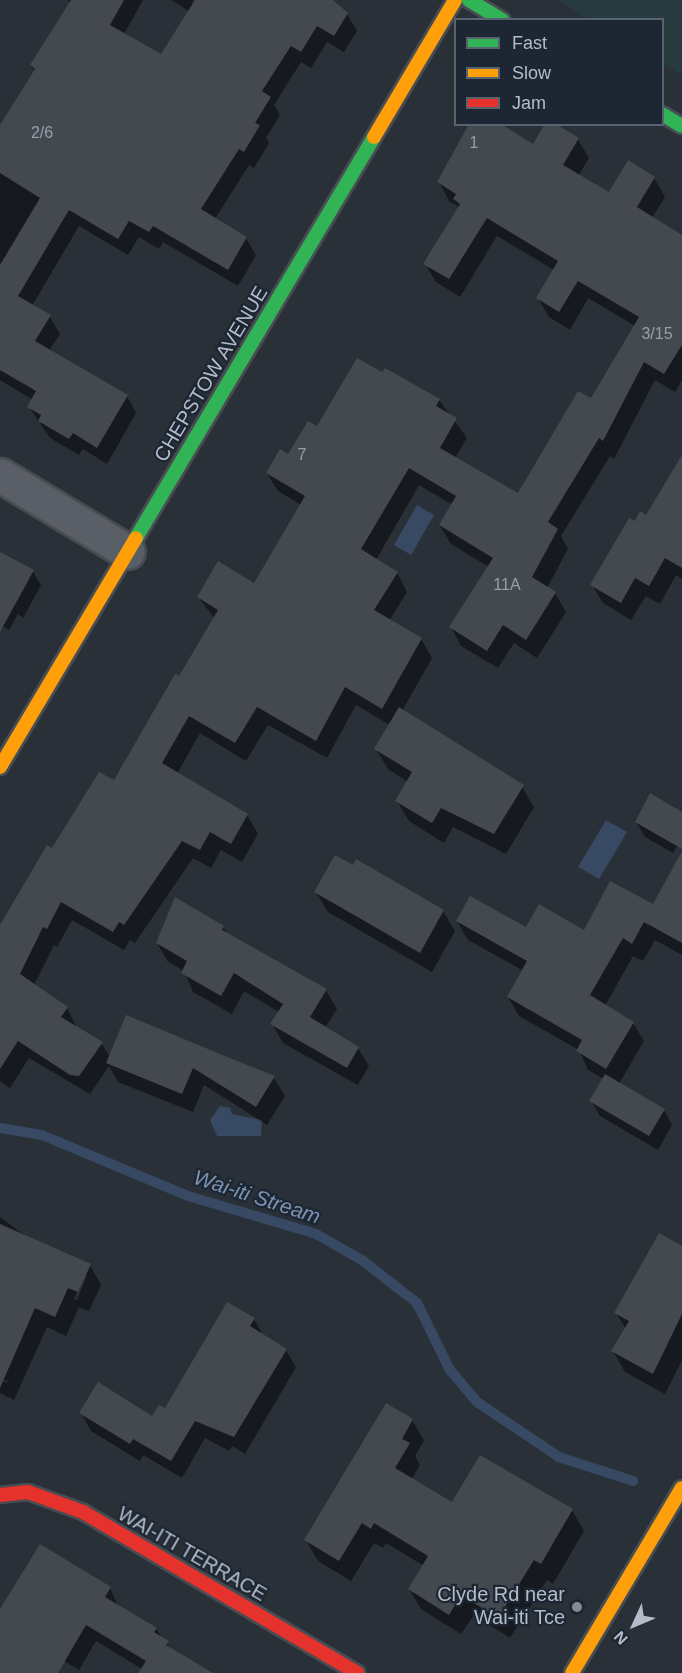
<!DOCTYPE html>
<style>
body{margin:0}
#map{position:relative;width:682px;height:1673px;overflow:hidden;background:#2a3038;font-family:Helvetica,sans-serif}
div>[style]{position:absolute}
.green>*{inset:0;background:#273a3e}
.water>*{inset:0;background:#384963}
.shadow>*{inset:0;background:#0007}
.stream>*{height:10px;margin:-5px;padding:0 5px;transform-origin:5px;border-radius:5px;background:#384963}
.building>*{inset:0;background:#444950}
.roads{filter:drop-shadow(2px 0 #484c53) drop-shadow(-2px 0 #484c53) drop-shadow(0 2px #484c53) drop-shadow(0 -2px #484c53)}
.street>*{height:33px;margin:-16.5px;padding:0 16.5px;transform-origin:16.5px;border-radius:16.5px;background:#5a5e66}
.fast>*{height:14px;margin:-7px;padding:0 7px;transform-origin:7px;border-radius:7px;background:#30b455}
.slow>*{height:14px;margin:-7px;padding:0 7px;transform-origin:7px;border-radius:7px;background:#ff9f0a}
.jam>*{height:14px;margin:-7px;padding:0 7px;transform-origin:7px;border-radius:7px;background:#e5322d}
.dots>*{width:16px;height:16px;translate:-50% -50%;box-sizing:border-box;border:3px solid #1d2633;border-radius:50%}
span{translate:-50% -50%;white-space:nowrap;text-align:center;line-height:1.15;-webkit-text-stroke:4.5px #1d2633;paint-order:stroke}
.number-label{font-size:16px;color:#989fab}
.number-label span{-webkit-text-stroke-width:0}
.street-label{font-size:20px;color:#b4bcc9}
.poi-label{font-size:20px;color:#b4bcc9}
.right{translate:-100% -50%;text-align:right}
.water-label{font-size:21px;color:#7c92b1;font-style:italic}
.legend{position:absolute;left:454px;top:18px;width:210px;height:108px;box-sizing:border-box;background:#1d2633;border:2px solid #59626f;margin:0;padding:8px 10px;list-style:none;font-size:18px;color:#b4bcc9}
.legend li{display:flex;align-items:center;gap:12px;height:30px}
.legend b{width:30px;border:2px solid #59626f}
.north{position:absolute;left:604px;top:1595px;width:60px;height:60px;-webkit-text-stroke:4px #1d2633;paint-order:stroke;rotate:226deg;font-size:16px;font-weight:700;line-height:24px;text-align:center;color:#b4bcc9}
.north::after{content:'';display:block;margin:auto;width:21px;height:27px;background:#b4bcc9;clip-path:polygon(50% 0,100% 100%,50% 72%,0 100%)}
</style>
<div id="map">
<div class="green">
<i style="clip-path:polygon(557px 0,682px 0,682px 75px,663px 64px,662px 20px,589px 19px)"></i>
</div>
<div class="water">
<i style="clip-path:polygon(417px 505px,434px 515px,411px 555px,394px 545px)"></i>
<i style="clip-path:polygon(606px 820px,627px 832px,599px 879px,578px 867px)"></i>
<i style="clip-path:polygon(220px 1106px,230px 1108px,232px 1114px,262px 1120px,261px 1136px,217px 1136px,210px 1120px)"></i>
</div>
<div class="shadow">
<i style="clip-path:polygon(68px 0,143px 0,124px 34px,162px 56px,189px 11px,171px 0,194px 0,192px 3px,243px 34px,264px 0,325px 0,347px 14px,357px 31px,344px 52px,327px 42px,311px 68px,301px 62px,274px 105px,280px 115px,266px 138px,269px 143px,254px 168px,249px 165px,215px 219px,246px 238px,256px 255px,238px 286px,163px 242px,159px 249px,139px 237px,128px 255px,79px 226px,32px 306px,50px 317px,60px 334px,49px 351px,127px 396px,136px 413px,107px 464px,83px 449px,79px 455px,50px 438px,29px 407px,33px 400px,0 380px,0 142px,35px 72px,31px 66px,70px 3px)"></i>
<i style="clip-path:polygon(578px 140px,589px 158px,578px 176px,609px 194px,654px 178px,665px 197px,652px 218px,682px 237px,682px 380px,675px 392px,655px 380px,614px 459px,610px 456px,561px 536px,568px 549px,547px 588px,555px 593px,566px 612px,537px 658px,514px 643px,498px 668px,461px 646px,451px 627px,489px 567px,451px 544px,440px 526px,453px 505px,419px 485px,376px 560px,397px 573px,407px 592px,389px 621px,421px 639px,432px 658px,402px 711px,522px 787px,534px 807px,506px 854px,453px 827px,444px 843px,409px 821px,397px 801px,408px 782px,388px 769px,376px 749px,390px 725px,356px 705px,327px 758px,268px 725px,246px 761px,200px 733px,177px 774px,247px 815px,258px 834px,242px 862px,221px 850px,211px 868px,193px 858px,135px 943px,130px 940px,124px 950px,72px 920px,57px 947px,54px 945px,34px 985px,67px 1008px,77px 1028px,101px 1043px,110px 1057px,274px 1078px,285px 1096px,267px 1125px,204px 1085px,193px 1112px,118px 1082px,109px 1066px,90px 1094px,29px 1058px,10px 1088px,0 1081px,0 928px,53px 850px,114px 782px,179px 678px,215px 619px,198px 597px,255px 585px,301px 505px,278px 491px,267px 473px,317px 428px,439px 400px,467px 438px,455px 458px,519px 495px,591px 400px,635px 326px,588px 298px,570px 330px,549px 317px,538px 298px,554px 270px,497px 236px,460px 297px,436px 282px,425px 264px,459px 207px,449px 201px,439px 182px,534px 146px)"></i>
<i style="clip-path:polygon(682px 458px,682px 579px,676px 575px,660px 604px,646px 596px,631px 620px,603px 603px,592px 585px,635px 523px,647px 517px)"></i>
<i style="clip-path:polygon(0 554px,33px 572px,41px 585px,23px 618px,18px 614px,9px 630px,0 625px)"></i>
<i style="clip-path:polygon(682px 816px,682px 838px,673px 853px,645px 837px,636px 822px)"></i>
<i style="clip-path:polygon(682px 854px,682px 955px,655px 940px,643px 961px,633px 956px,605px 1006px,633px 1023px,644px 1041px,619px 1084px,664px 1110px,672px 1125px,658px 1150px,600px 1116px,591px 1101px,604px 1079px,588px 1070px,579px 1050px,519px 1016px,508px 997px,524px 971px,468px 940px,457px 921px,584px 932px,653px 906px)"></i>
<i style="clip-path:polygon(316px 892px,443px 911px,455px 931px,432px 972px,328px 912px)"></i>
<i style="clip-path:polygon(223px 927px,228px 935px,326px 990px,337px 1009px,325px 1028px,358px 1048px,369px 1066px,358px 1085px,283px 1043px,272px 1024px,279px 1012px,244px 991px,232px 1014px,193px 992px,184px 971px,168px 962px,157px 943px)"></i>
<i style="clip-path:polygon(evenodd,0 1217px,31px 1240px,90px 1265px,101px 1285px,89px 1311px,79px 1307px,66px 1336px,47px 1327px,14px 1400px,0 1393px,0 1381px,11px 1383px,0 1378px,0 1217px,84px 1275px,87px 1275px,77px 1300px,74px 1299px,84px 1275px)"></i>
<i style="clip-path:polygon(682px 1252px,682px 1360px,665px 1394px,625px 1372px,613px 1351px,626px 1329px,616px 1313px)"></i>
<i style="clip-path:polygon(254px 1319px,264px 1337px,286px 1350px,296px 1367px,245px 1454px,232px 1446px,229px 1451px,205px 1438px,182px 1478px,143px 1455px,140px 1461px,91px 1431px,81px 1413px,153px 1418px,166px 1410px)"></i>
<i style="clip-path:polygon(412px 1420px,424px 1441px,415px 1456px,420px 1465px,412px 1479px,453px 1504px,481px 1457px,572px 1510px,584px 1531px,553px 1584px,547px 1580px,510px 1638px,474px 1615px,461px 1634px,421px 1609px,409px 1589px,424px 1566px,386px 1543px,383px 1548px,374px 1543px,351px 1581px,318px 1561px,306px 1540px)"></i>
<i style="clip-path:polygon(110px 1588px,118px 1606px,156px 1629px,173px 1652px,204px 1673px,140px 1673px,142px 1669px,96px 1641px,79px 1670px,32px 1642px,59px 1673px,0 1673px,0 1612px)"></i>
</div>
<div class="stream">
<i style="left:0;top:1128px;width:43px;rotate:9.5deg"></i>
<i style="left:42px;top:1135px;width:158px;rotate:22.7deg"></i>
<i style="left:188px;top:1196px;width:134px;rotate:16.5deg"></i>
<i style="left:316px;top:1234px;width:53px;rotate:29.5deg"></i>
<i style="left:362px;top:1260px;width:70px;rotate:38deg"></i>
<i style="left:417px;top:1303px;width:75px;rotate:63.8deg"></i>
<i style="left:450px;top:1370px;width:42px;rotate:49.8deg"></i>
<i style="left:477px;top:1402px;width:99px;rotate:33.9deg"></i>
<i style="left:559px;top:1457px;width:78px;rotate:18deg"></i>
</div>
<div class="building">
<i style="clip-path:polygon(71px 0,124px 0,110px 25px,161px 54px,195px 0,333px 0,348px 13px,334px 36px,317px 26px,301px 52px,291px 46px,262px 91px,271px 97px,255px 123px,260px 125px,244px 152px,239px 149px,201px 209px,247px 237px,228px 270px,153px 226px,149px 232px,129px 221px,118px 239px,69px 210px,18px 296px,51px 315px,35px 341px,128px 395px,97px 448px,73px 433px,69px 439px,38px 421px,41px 415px,27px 407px,36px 391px,0 370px,0 265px,40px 198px,0 173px,0 125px,35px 69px,30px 65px)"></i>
<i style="clip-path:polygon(469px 124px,501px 124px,533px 144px,545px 124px,556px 124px,579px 138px,563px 165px,609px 192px,628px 160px,655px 177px,637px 207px,682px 235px,682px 345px,664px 374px,644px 362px,603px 441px,599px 438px,548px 522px,558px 529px,532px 577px,556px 592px,526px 640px,503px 625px,487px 651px,449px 627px,493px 558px,439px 525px,456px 496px,409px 468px,361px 549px,398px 572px,374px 610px,422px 638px,382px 709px,345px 687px,316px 741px,257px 707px,235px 743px,189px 716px,162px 763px,248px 814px,231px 844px,210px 832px,200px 850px,182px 841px,124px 925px,119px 922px,113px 932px,61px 902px,47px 929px,43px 927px,20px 974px,68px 1007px,61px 1017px,103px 1042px,79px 1076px,70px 1075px,18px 1041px,0 1069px,0 925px,47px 845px,52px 848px,99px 772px,114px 780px,175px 674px,179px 676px,218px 610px,197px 597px,218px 561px,254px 583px,305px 496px,266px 473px,280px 449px,288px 454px,308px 421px,317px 426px,357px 358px,382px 372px,385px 368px,440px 399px,436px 406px,457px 418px,440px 448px,518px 493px,578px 391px,591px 398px,639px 317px,578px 281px,559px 312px,536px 298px,558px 261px,487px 218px,449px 279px,423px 264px,460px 204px,453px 199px,456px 194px,437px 182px)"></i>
<i style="clip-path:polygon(682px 455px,682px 568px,665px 558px,649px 586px,635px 578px,621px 603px,590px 585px,629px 518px,635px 521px,640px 511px,646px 515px)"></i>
<i style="clip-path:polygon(0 552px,34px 570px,0 632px)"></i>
<i style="clip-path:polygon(399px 707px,524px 785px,494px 834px,441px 808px,432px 823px,395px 801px,412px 772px,374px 749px)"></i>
<i style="clip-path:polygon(650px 793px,682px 812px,682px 849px,635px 822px)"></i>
<i style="clip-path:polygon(682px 851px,682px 943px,644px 922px,632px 944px,623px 938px,590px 995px,634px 1022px,606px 1069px,576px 1051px,582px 1040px,507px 997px,527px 961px,456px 921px,470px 896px,526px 927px,539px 904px,584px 930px,610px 881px,653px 904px)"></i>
<i style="clip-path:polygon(335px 855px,353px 865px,356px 859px,444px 910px,420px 953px,314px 892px)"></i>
<i style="clip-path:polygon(175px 897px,224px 926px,222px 930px,327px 989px,310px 1017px,359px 1047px,347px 1068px,270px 1024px,283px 1004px,234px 973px,221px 996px,181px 973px,187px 961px,156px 943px)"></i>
<i style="clip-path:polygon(126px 1015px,225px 1056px,275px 1076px,256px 1107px,193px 1068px,182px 1094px,106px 1063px)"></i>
<i style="clip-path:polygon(605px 1074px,665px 1109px,649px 1136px,589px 1101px)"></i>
<i style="clip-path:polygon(0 1224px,91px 1264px,78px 1292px,68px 1288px,55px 1317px,35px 1308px,0 1388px)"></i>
<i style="clip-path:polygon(659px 1233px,682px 1246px,682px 1314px,653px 1374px,611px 1351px,629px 1321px,614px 1313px)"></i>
<i style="clip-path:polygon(227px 1302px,255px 1318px,250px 1326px,287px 1349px,234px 1437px,195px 1421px,171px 1461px,133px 1439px,130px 1444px,79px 1413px,98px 1382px,152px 1416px,159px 1405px,165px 1408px)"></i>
<i style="clip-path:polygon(386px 1403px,413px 1419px,402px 1439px,410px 1443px,395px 1468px,452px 1502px,480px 1455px,573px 1509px,541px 1564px,534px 1560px,498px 1618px,461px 1595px,449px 1615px,408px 1589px,428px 1556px,374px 1523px,371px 1529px,362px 1523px,339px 1561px,304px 1540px)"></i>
<i style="clip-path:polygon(40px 1544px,111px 1587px,105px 1597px,157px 1628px,154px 1632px,169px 1641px,166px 1645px,213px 1673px,138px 1673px,146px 1661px,86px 1625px,58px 1673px,0 1673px,0 1609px)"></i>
</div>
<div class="roads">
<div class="street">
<i style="left:0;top:475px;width:149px;rotate:31deg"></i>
</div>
<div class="fast">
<i style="left:469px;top:0;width:39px;rotate:31deg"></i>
<i style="left:662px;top:114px;width:23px;rotate:31deg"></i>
<i style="left:136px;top:538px;width:466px;rotate:-59.3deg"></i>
</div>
<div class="slow">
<i style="left:374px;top:137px;width:159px;rotate:-59.4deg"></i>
<i style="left:0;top:767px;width:266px;rotate:-59.3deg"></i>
<i style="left:572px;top:1673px;width:215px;rotate:-59.3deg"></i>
</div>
<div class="jam">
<i style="left:0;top:1495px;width:28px;rotate:-6deg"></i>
<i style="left:28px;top:1492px;width:59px;rotate:20deg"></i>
<i style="left:83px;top:1512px;width:318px;rotate:30.4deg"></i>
</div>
</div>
<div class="dots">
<i style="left:577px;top:1607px;background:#848b96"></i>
</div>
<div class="number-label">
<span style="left:42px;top:133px">2/6</span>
<span style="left:474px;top:143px">1</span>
<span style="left:657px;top:334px">3/15</span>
<span style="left:302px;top:455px">7</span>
<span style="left:507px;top:585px">11A</span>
</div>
<div class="street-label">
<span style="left:211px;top:374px;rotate:-59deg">CHEPSTOW AVENUE</span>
<span style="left:192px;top:1554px;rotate:30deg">WAI-ITI TERRACE</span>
</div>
<div class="poi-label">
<span class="right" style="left:565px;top:1606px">Clyde Rd near<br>Wai-iti Tce</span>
</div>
<div class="water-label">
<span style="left:257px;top:1197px;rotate:18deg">Wai-iti Stream</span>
</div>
<ul class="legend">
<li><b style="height:8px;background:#30b455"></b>Fast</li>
<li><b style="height:8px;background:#ff9f0a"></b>Slow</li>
<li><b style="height:8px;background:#e5322d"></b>Jam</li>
</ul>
<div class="north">N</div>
</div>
